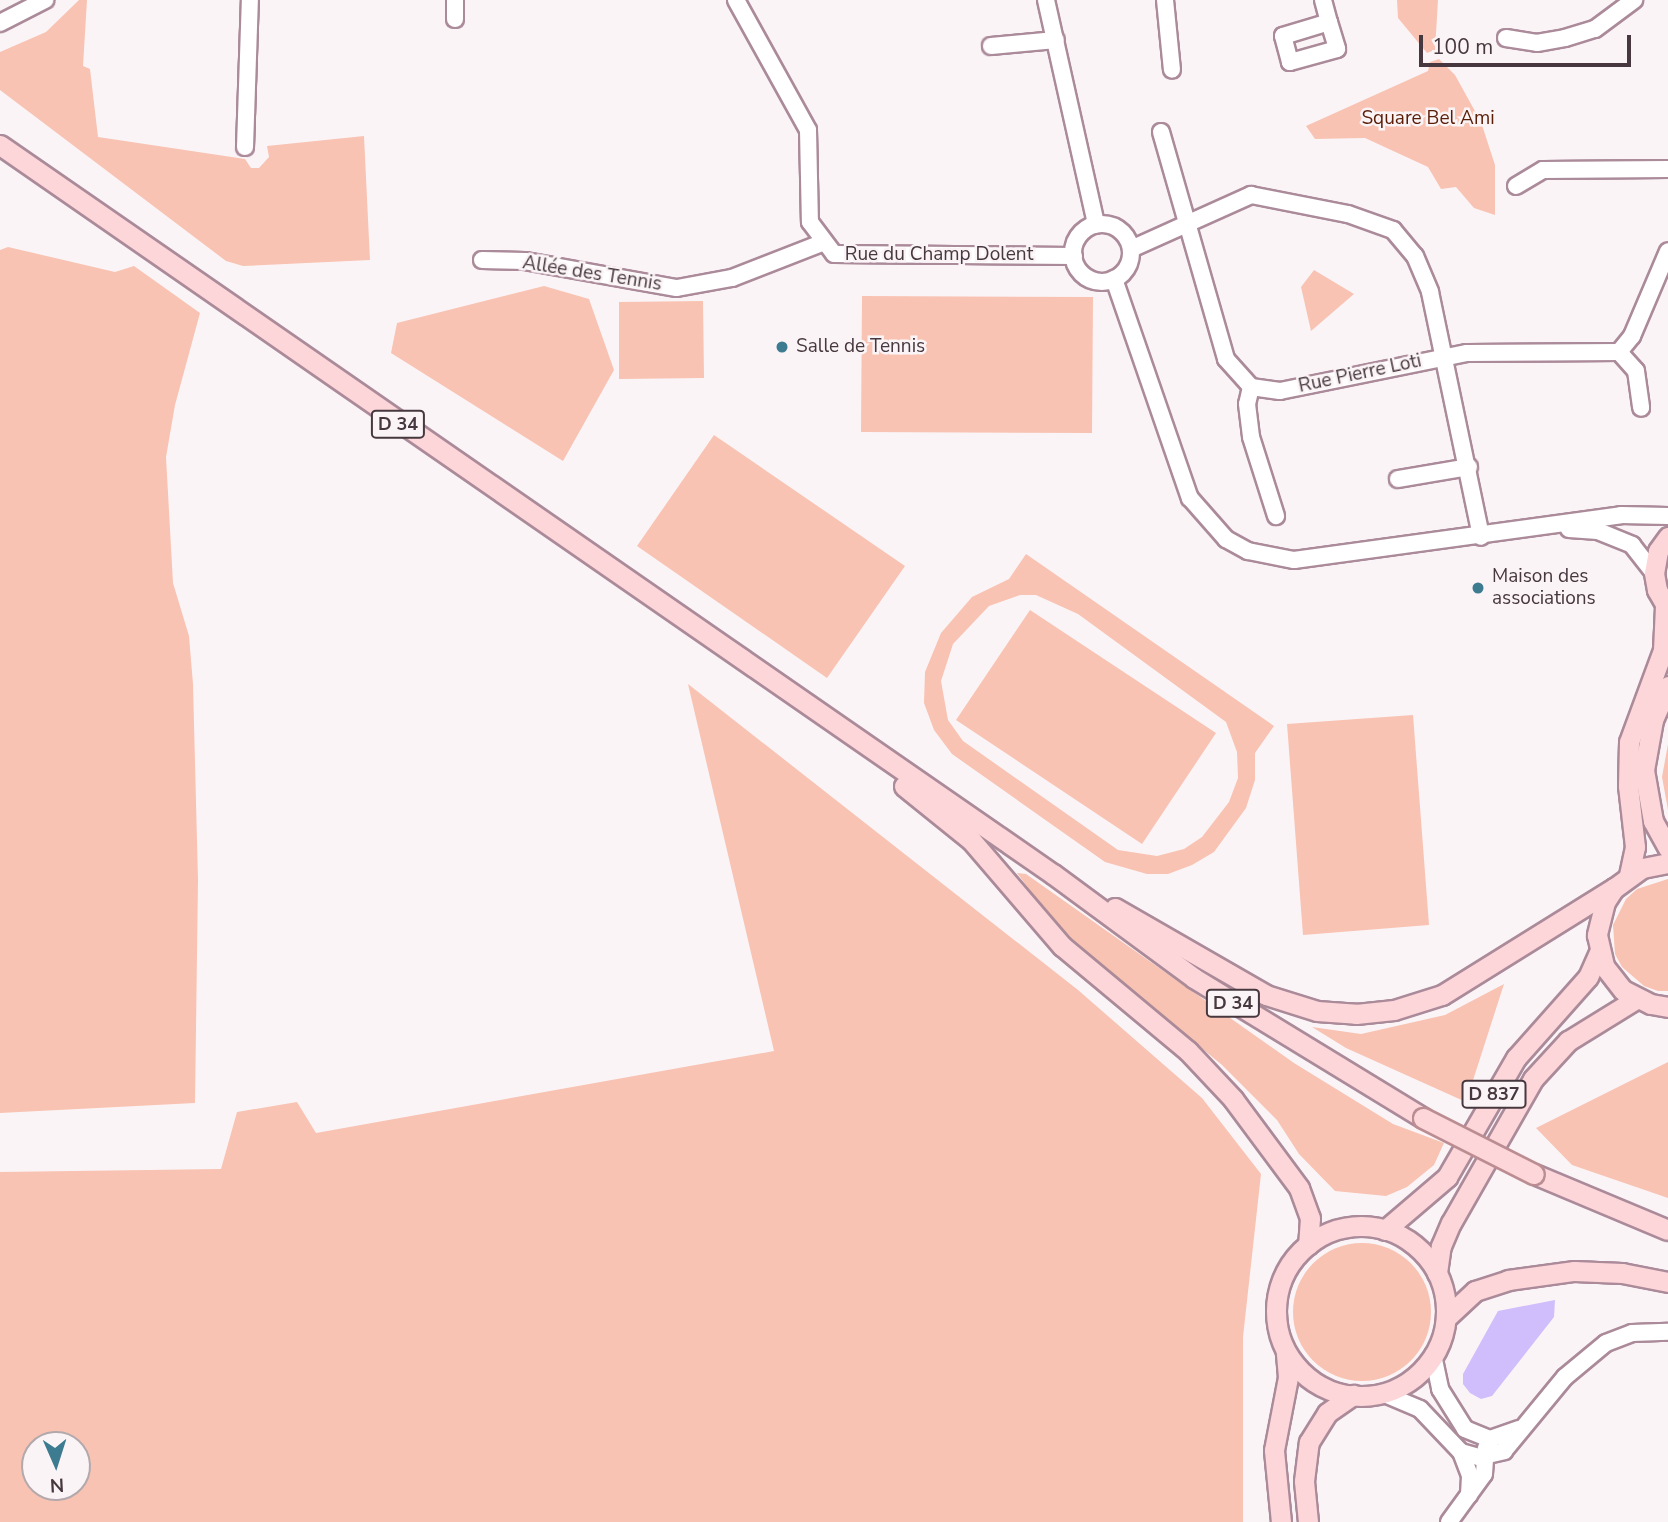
<!DOCTYPE html>
<meta charset="utf-8">
<style>
body{margin:0}
#map{position:relative;width:1668px;height:1522px;overflow:hidden;background:#fbf4f7;font-family:"Nunito Sans",sans-serif}
div>[style]{position:absolute}
.green>*{inset:0;background:#f8c3b2}
.round{border-radius:50%}
.water>*{inset:0;background:#d0bdfb}
.roads{filter:drop-shadow(2px 0 #ab8a99) drop-shadow(-2px 0 #ab8a99) drop-shadow(0 2px #ab8a99) drop-shadow(0 -2px #ab8a99)}
.minor>*{height:16px;margin:-8px;padding:0 8px;transform-origin:8px;border-radius:8px;background:#fff}
.minor>.ring{margin:-8px;padding:0;box-sizing:content-box;background:none;border:16px solid #fff;border-radius:50%}
.major>*{height:19px;margin:-9.5px;padding:0 9.5px;transform-origin:9.5px;border-radius:9.5px;background:#fcd6d9}
.major>.ring{margin:-9.5px;padding:0;box-sizing:content-box;background:none;border:19px solid #fcd6d9;border-radius:50%}
.bridges{filter:drop-shadow(2px 0 #bb8d92) drop-shadow(-2px 0 #bb8d92) drop-shadow(0 2px #bb8d92) drop-shadow(0 -2px #bb8d92)}
.major-bridge>*{height:19px;margin:-9.5px;padding:0 9.5px;transform-origin:9.5px;border-radius:9.5px;background:#fcd6d9}
.dots>*{width:19px;height:19px;translate:-50% -50%;box-sizing:border-box;border:4px solid #fbf4f7;border-radius:50%}
span{translate:-50% -50%;white-space:nowrap;text-align:center;line-height:1.15;-webkit-text-stroke:5px #fbf4f7;paint-order:stroke}
.shield-label span{padding:2px 5px;background:#fbf4f7;border:2px solid;border-radius:5px;-webkit-text-stroke-width:0}
.shield-label{font-size:18px;color:#46383e;font-weight:700}
.park-label{font-size:19px;color:#5a1d06}
.street-label{font-size:19px;color:#46383e}
.poi-label{font-size:19px;color:#46383e}
.left{translate:0 -50%;text-align:left}
.north{position:absolute;left:21px;top:1431px;width:70px;height:70px;box-sizing:border-box;background:#fbf4f7;border:2px solid #b3a9ad;border-radius:50%;rotate:177deg;font-size:19px;font-weight:700;line-height:28px;text-align:center;color:#46383e}
.north::after{content:'';display:block;margin:auto;width:24px;height:32px;background:#3c7b90;clip-path:polygon(50% 0,100% 100%,50% 72%,0 100%)}
.scale{position:absolute;left:1419px;top:35px;width:212px;height:32px;box-sizing:border-box;border:4px solid #46383e;border-top:0;padding-left:9px;font-size:21px;line-height:24px;white-space:nowrap;color:#46383e;-webkit-text-stroke:5px #fbf4f7;paint-order:stroke}
</style>
<div id="map">
<div class="green">
<i style="clip-path:polygon(79px 0,87px 0,83px 66px,90px 69px,98px 137px,245px 159px,251px 168px,259px 168px,269px 157px,267px 146px,364px 136px,370px 260px,243px 266px,226px 261px,0 90px,0 52px,46px 32px)"></i>
<i style="clip-path:polygon(1397px 0,1438px 0,1435px 50px,1427px 53px,1398px 18px)"></i>
<i style="clip-path:polygon(1439px 59px,1455px 75px,1481px 122px,1495px 165px,1495px 215px,1474px 208px,1456px 187px,1441px 189px,1428px 167px,1365px 138px,1315px 139px,1306px 126px,1428px 71px,1430px 62px)"></i>
<i style="clip-path:polygon(8px 247px,115px 272px,134px 266px,200px 313px,175px 405px,166px 457px,173px 583px,189px 636px,193px 684px,198px 880px,195px 1103px,0 1113px,0 250px)"></i>
<i style="clip-path:polygon(1314px 270px,1354px 294px,1311px 331px,1301px 287px)"></i>
<i style="clip-path:polygon(544px 286px,589px 299px,614px 370px,563px 461px,391px 353px,397px 323px)"></i>
<i style="clip-path:polygon(862px 296px,1093px 297px,1092px 433px,861px 432px)"></i>
<i style="clip-path:polygon(703px 301px,704px 378px,619px 379px,619px 302px)"></i>
<i style="clip-path:polygon(714px 435px,905px 566px,827px 678px,637px 546px)"></i>
<i style="clip-path:polygon(evenodd,1026px 554px,1274px 726px,1255px 753px,1255px 780px,1246px 808px,1214px 852px,1192px 865px,1168px 874px,1147px 874px,1105px 862px,952px 754px,934px 730px,924px 703px,925px 672px,941px 633px,972px 597px,1009px 579px,1026px 554px,1020px 595px,1036px 595px,1078px 614px,1226px 722px,1237px 752px,1238px 778px,1229px 802px,1202px 837px,1184px 849px,1157px 856px,1118px 850px,963px 741px,948px 720px,941px 681px,953px 644px,989px 606px,1020px 595px)"></i>
<i style="clip-path:polygon(1030px 610px,1216px 733px,1142px 844px,956px 720px)"></i>
<i style="clip-path:polygon(evenodd,688px 684px,1078px 990px,1202px 1098px,1261px 1174px,1243px 1337px,1243px 1522px,0 1522px,0 1172px,221px 1169px,237px 1112px,297px 1102px,316px 1133px,774px 1051px,688px 684px,35px 1445px,77px 1445px,77px 1487px,35px 1487px,35px 1445px)"></i>
<i style="clip-path:polygon(1413px 715px,1429px 925px,1303px 935px,1287px 724px)"></i>
<i style="clip-path:polygon(1668px 744px,1668px 810px,1662px 777px)"></i>
<i style="clip-path:polygon(1017px 873px,1026px 874px,1294px 1063px,1393px 1124px,1444px 1143px,1434px 1165px,1407px 1187px,1386px 1196px,1335px 1191px,1299px 1154px,1277px 1120px,1222px 1065px,1061px 932px)"></i>
<i style="clip-path:polygon(1668px 879px,1668px 991px,1658px 991px,1644px 986px,1622px 967px,1615px 954px,1613px 925px,1626px 899px,1637px 889px)"></i>
<i style="clip-path:polygon(1504px 984px,1466px 1102px,1346px 1048px,1312px 1027px,1361px 1034px,1445px 1015px)"></i>
<i style="clip-path:polygon(1668px 1062px,1668px 1198px,1572px 1165px,1536px 1128px)"></i>
<i class="round" style="left:1293px;top:1243px;width:138px;height:138px"></i>
</div>
<div class="water">
<i style="clip-path:polygon(1555px 1300px,1554px 1317px,1492px 1396px,1481px 1399px,1470px 1393px,1463px 1384px,1463px 1374px,1498px 1311px)"></i>
</div>
<div class="roads">
<div class="minor">
<i style="left:455px;top:0;width:19px;rotate:90deg"></i>
<i style="left:736px;top:0;width:149px;rotate:61deg"></i>
<i style="left:808px;top:130px;width:92px;rotate:88.8deg"></i>
<i style="left:810px;top:222px;width:40px;rotate:53deg"></i>
<i style="left:834px;top:254px;width:240px;rotate:0.5deg"></i>
<i style="left:1046px;top:0;width:230px;rotate:77.4deg"></i>
<i style="left:1165px;top:0;width:70px;rotate:84.3deg"></i>
<i style="left:1323px;top:0;width:23px;rotate:75deg"></i>
<i style="left:1329px;top:22px;width:28px;rotate:73deg"></i>
<i style="left:1337px;top:49px;width:49px;rotate:164.5deg"></i>
<i style="left:1290px;top:62px;width:27px;rotate:-105deg"></i>
<i style="left:1283px;top:36px;width:48px;rotate:-16.9deg"></i>
<i style="left:0;top:23px;width:51px;rotate:-27.1deg"></i>
<i style="left:1506px;top:38px;width:31px;rotate:9deg"></i>
<i style="left:1537px;top:43px;width:28px;rotate:-10deg"></i>
<i style="left:1565px;top:38px;width:31px;rotate:-17deg"></i>
<i style="left:1595px;top:29px;width:49px;rotate:-36.6deg"></i>
<i style="left:991px;top:46px;width:65px;rotate:-5.3deg"></i>
<i style="left:1161px;top:132px;width:236px;rotate:74deg"></i>
<i style="left:1226px;top:359px;width:38px;rotate:48deg"></i>
<i style="left:1251px;top:387px;width:29px;rotate:8deg"></i>
<i style="left:1280px;top:391px;width:191px;rotate:-11.5deg"></i>
<i style="left:1467px;top:353px;width:152px;rotate:-0.4deg"></i>
<i style="left:1619px;top:352px;width:21px;rotate:-51deg"></i>
<i style="left:1632px;top:336px;width:92px;rotate:-67deg"></i>
<i style="left:245px;top:147px;width:147px;rotate:-88.1deg"></i>
<i style="left:1516px;top:186px;width:31px;rotate:-31deg"></i>
<i style="left:1543px;top:170px;width:125px;rotate:-0.5deg"></i>
<i class="ring" style="left:1073px;top:224px;width:42px;height:42px"></i>
<i style="left:1131px;top:249px;width:132px;rotate:-24.2deg"></i>
<i style="left:1251px;top:195px;width:99px;rotate:11.1deg"></i>
<i style="left:1348px;top:214px;width:48px;rotate:19.6deg"></i>
<i style="left:1393px;top:230px;width:34px;rotate:50deg"></i>
<i style="left:1415px;top:256px;width:39px;rotate:67deg"></i>
<i style="left:1430px;top:292px;width:250px;rotate:78.2deg"></i>
<i style="left:482px;top:260px;width:43px;rotate:1.3deg"></i>
<i style="left:525px;top:261px;width:154px;rotate:10.1deg"></i>
<i style="left:677px;top:288px;width:56px;rotate:-10.3deg"></i>
<i style="left:732px;top:278px;width:97px;rotate:-21.3deg"></i>
<i style="left:1114px;top:279px;width:232px;rotate:70.9deg"></i>
<i style="left:1190px;top:498px;width:55px;rotate:48.7deg"></i>
<i style="left:1226px;top:539px;width:25px;rotate:29deg"></i>
<i style="left:1248px;top:551px;width:47px;rotate:11.1deg"></i>
<i style="left:1294px;top:560px;width:330px;rotate:-7.8deg"></i>
<i style="left:1621px;top:515px;width:47px;rotate:1.2deg"></i>
<i style="left:1619px;top:352px;width:25px;rotate:48deg"></i>
<i style="left:1636px;top:371px;width:37px;rotate:82deg"></i>
<i style="left:1251px;top:387px;width:17px;rotate:103deg"></i>
<i style="left:1247px;top:404px;width:33px;rotate:83deg"></i>
<i style="left:1251px;top:437px;width:83px;rotate:72.4deg"></i>
<i style="left:1398px;top:479px;width:72px;rotate:-9.6deg"></i>
<i style="left:1569px;top:529px;width:29px;rotate:4deg"></i>
<i style="left:1598px;top:531px;width:37px;rotate:22deg"></i>
<i style="left:1632px;top:545px;width:36px;rotate:52deg"></i>
<i style="left:1433px;top:1355px;width:35px;rotate:78deg"></i>
<i style="left:1440px;top:1389px;width:47px;rotate:58deg"></i>
<i style="left:1465px;top:1429px;width:27px;rotate:22deg"></i>
<i style="left:1490px;top:1439px;width:31px;rotate:-19deg"></i>
<i style="left:1382px;top:1393px;width:41px;rotate:22.8deg"></i>
<i style="left:1420px;top:1409px;width:59px;rotate:46.4deg"></i>
<i style="left:1461px;top:1452px;width:26px;rotate:69deg"></i>
<i style="left:1470px;top:1476px;width:19px;rotate:93deg"></i>
<i style="left:1461px;top:1452px;width:19px;rotate:16deg"></i>
<i style="left:1479px;top:1457px;width:26px;rotate:-13deg"></i>
<i style="left:1504px;top:1451px;width:96px;rotate:-50.5deg"></i>
<i style="left:1565px;top:1377px;width:53px;rotate:-39.7deg"></i>
<i style="left:1606px;top:1343px;width:28px;rotate:-21deg"></i>
<i style="left:1632px;top:1333px;width:36px;rotate:-2deg"></i>
<i style="left:1449px;top:1522px;width:59px;rotate:-53.9deg"></i>
<i style="left:1484px;top:1474px;width:26px;rotate:-86deg"></i>
</div>
<div class="major">
<i style="left:0;top:145px;width:1281px;rotate:34.7deg"></i>
<i style="left:1053px;top:874px;width:175px;rotate:36.4deg"></i>
<i style="left:1194px;top:978px;width:268px;rotate:31.4deg"></i>
<i style="left:1668px;top:537px;width:17px;rotate:126deg"></i>
<i style="left:1658px;top:551px;width:22px;rotate:100deg"></i>
<i style="left:1654px;top:573px;width:17px;rotate:80deg"></i>
<i style="left:1657px;top:590px;width:22px;rotate:60deg"></i>
<i style="left:1668px;top:686px;width:37px;rotate:114deg"></i>
<i style="left:1653px;top:720px;width:51px;rotate:100.2deg"></i>
<i style="left:1644px;top:770px;width:52px;rotate:80deg"></i>
<i style="left:1653px;top:821px;width:31px;rotate:61deg"></i>
<i style="left:904px;top:786px;width:86px;rotate:38.9deg"></i>
<i style="left:971px;top:840px;width:140px;rotate:49.4deg"></i>
<i style="left:1062px;top:946px;width:164px;rotate:39.8deg"></i>
<i style="left:1188px;top:1051px;width:66px;rotate:46.8deg"></i>
<i style="left:1233px;top:1099px;width:111px;rotate:53.4deg"></i>
<i style="left:1299px;top:1188px;width:32px;rotate:70deg"></i>
<i style="left:1310px;top:1218px;width:27px;rotate:94deg"></i>
<i style="left:1668px;top:863px;width:26px;rotate:169deg"></i>
<i style="left:1642px;top:868px;width:34px;rotate:144deg"></i>
<i style="left:1614px;top:888px;width:17px;rotate:123deg"></i>
<i style="left:1605px;top:902px;width:34px;rotate:104deg"></i>
<i style="left:1597px;top:935px;width:32px;rotate:77deg"></i>
<i style="left:1604px;top:966px;width:31px;rotate:52deg"></i>
<i style="left:1623px;top:990px;width:31px;rotate:27deg"></i>
<i style="left:1651px;top:1004px;width:17px;rotate:10deg"></i>
<i style="left:1629px;top:875px;width:29px;rotate:-78deg"></i>
<i style="left:1635px;top:847px;width:61px;rotate:-96.5deg"></i>
<i style="left:1628px;top:786px;width:44px;rotate:-88.7deg"></i>
<i style="left:1629px;top:742px;width:98px;rotate:-69.7deg"></i>
<i style="left:1663px;top:650px;width:44px;rotate:-87.4deg"></i>
<i style="left:1115px;top:908px;width:174px;rotate:29.9deg"></i>
<i style="left:1266px;top:995px;width:53px;rotate:17.4deg"></i>
<i style="left:1317px;top:1011px;width:39px;rotate:4deg"></i>
<i style="left:1356px;top:1014px;width:38px;rotate:-6deg"></i>
<i style="left:1394px;top:1010px;width:50px;rotate:-17.4deg"></i>
<i style="left:1442px;top:995px;width:203px;rotate:-31.9deg"></i>
<i style="left:1534px;top:1174px;width:145px;rotate:22.7deg"></i>
<i class="ring" style="left:1276px;top:1226px;width:151px;height:151px"></i>
<i style="left:1385px;top:1230px;width:82px;rotate:-40.5deg"></i>
<i style="left:1447px;top:1177px;width:138px;rotate:-59.9deg"></i>
<i style="left:1516px;top:1058px;width:108px;rotate:-48.4deg"></i>
<i style="left:1588px;top:977px;width:27px;rotate:-66deg"></i>
<i style="left:1437px;top:1273px;width:27px;rotate:-82deg"></i>
<i style="left:1441px;top:1246px;width:25px;rotate:-67deg"></i>
<i style="left:1451px;top:1223px;width:166px;rotate:-60.3deg"></i>
<i style="left:1533px;top:1079px;width:52px;rotate:-47.4deg"></i>
<i style="left:1568px;top:1041px;width:80px;rotate:-31.7deg"></i>
<i style="left:1446px;top:1318px;width:40px;rotate:-43deg"></i>
<i style="left:1475px;top:1291px;width:35px;rotate:-18deg"></i>
<i style="left:1508px;top:1280px;width:67px;rotate:-7.8deg"></i>
<i style="left:1574px;top:1271px;width:48px;rotate:2.4deg"></i>
<i style="left:1622px;top:1273px;width:47px;rotate:11.1deg"></i>
<i style="left:1281px;top:1522px;width:72px;rotate:-95.6deg"></i>
<i style="left:1274px;top:1450px;width:74px;rotate:-79.1deg"></i>
<i style="left:1288px;top:1377px;width:25px;rotate:-95deg"></i>
<i style="left:1308px;top:1522px;width:41px;rotate:-95.6deg"></i>
<i style="left:1304px;top:1481px;width:39px;rotate:-83deg"></i>
<i style="left:1309px;top:1442px;width:34px;rotate:-58deg"></i>
<i style="left:1327px;top:1413px;width:32px;rotate:-35deg"></i>
</div>
</div>
<div class="bridges">
<div class="major-bridge">
<i style="left:1423px;top:1118px;width:124px;rotate:26.8deg"></i>
</div>
</div>
<div class="dots">
<i style="left:782px;top:347px;background:#3c7b90"></i>
<i style="left:1478px;top:588px;background:#3c7b90"></i>
</div>
<div class="shield-label">
<span style="left:398px;top:424px">D 34</span>
<span style="left:1233px;top:1003px">D 34</span>
<span style="left:1494px;top:1094px">D 837</span>
</div>
<div class="park-label">
<span style="left:1428px;top:119px">Square Bel Ami</span>
</div>
<div class="street-label">
<span style="left:939px;top:255px">Rue du Champ Dolent</span>
<span style="left:592px;top:274px;rotate:9deg">Allée des Tennis</span>
<span style="left:1360px;top:374px;rotate:-12deg">Rue Pierre Loti</span>
</div>
<div class="poi-label">
<span class="left" style="left:796px;top:347px">Salle de Tennis</span>
<span class="left" style="left:1492px;top:588px">Maison des<br>associations</span>
</div>
<div class="north">N</div>
<div class="scale">100 m</div>
</div>
